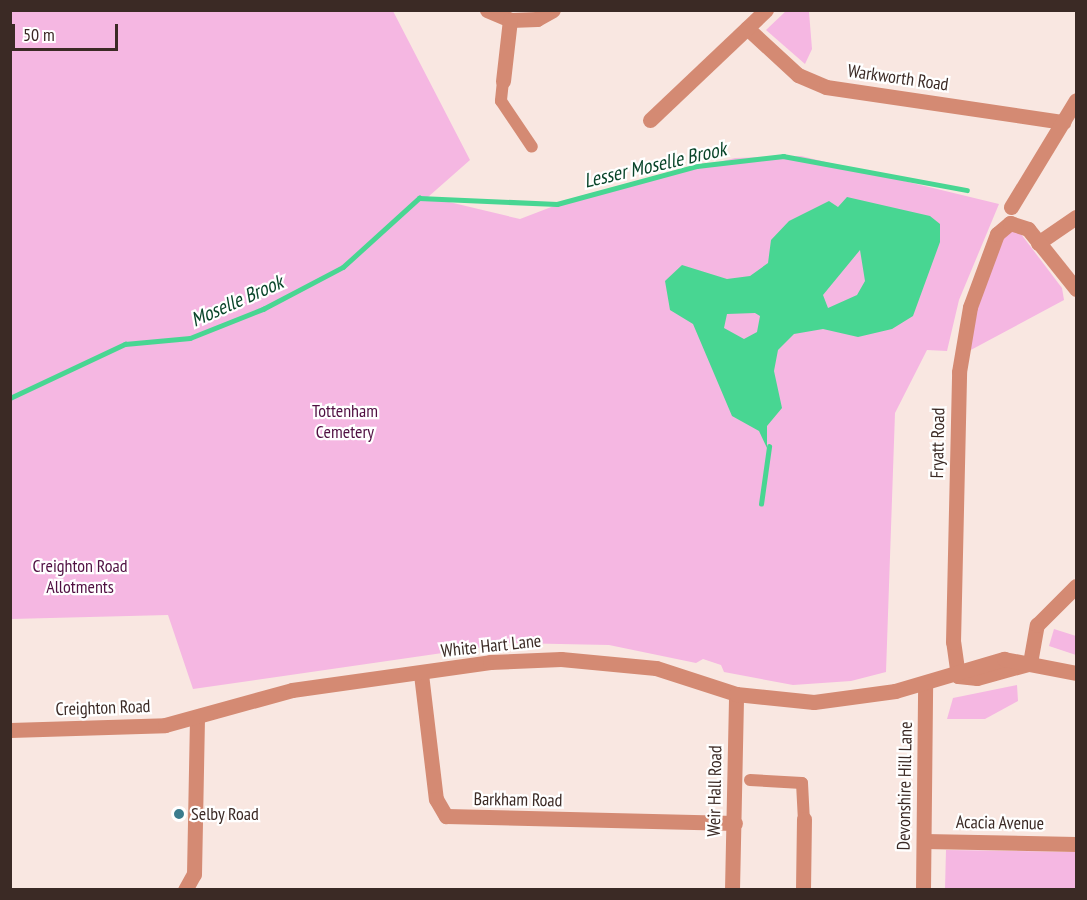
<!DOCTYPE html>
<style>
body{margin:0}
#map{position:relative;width:1087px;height:900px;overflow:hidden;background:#f9e7e1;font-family:"PT Sans Narrow",sans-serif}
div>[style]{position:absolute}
.green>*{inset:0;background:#f5b7e2}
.water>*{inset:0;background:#48d692}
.stream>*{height:4.5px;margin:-2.25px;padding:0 2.25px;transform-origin:2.25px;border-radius:2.25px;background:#48d692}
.pedestrian>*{height:12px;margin:-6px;padding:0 6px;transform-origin:6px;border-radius:6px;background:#d48a73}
.minor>*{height:15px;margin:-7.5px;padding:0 7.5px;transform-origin:7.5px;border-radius:7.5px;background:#d48a73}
.tertiary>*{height:15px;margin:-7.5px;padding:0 7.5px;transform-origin:7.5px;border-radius:7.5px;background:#d48a73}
.dots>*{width:16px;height:16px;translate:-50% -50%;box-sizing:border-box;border:3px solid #fff;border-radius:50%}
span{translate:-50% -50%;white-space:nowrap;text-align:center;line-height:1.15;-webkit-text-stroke:4.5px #fff;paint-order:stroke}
.street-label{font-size:18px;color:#3b2a25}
.park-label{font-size:18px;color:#501042}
.poi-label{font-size:18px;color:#3b2a25}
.left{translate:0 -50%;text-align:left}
.water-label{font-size:20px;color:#09452a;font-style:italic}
.frame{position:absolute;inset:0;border:12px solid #3b2a25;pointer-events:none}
.scale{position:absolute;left:12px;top:24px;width:106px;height:27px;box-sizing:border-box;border:3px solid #3b2a25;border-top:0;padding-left:8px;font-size:18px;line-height:21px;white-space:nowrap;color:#3b2a25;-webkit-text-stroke:4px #fff;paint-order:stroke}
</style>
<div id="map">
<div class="green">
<i style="clip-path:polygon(787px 10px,809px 12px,812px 49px,805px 64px,766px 30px)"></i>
<i style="clip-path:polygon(10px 11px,393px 11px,470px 160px,428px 197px,520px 219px,580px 196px,735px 158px,801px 156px,999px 204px,959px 300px,947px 351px,927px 350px,895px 413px,886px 672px,851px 681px,793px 685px,724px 672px,721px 665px,703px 659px,696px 663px,609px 645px,511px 643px,193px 689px,168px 615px,11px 619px)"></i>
<i style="clip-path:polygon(1011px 231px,1021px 234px,1062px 288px,1064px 300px,967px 352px,976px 309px,1004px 236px)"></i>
<i style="clip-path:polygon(1054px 629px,1076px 636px,1076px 655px,1049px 646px)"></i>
<i style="clip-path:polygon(1017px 685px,1018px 701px,985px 719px,947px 719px,953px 698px)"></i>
<i style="clip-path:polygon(946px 850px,1076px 852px,1076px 889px,945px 889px)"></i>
</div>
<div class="water">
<i style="clip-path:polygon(evenodd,847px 197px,930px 216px,940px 224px,940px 242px,913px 316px,892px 329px,858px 337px,823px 329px,794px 334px,778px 350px,774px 371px,782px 408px,767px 426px,767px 448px,759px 431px,732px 416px,693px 324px,670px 310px,665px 281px,682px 265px,727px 279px,750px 276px,768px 263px,771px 240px,789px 221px,829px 201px,838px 207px,847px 197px,860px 250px,865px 281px,857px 295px,828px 308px,823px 295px,860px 250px,847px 197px,755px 313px,760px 316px,757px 332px,744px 339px,724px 328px,727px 314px,755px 313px)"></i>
</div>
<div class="stream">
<i style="left:10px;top:398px;width:127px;rotate:-25.2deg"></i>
<i style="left:125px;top:344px;width:65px;rotate:-5.3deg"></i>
<i style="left:190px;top:338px;width:79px;rotate:-21.7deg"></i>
<i style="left:263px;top:309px;width:90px;rotate:-27.7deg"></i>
<i style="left:343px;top:267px;width:103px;rotate:-42.2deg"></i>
<i style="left:419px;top:198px;width:138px;rotate:2.5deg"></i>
<i style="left:557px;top:204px;width:145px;rotate:-15.2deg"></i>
<i style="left:697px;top:166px;width:87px;rotate:-6.6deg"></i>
<i style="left:783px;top:156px;width:187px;rotate:10.5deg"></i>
<i style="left:761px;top:504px;width:58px;rotate:-82deg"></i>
</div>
<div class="pedestrian">
<i style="left:503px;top:81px;width:20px;rotate:96deg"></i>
<i style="left:501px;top:101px;width:55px;rotate:56deg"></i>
<i style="left:750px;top:780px;width:52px;rotate:3.3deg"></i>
<i style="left:802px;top:783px;width:36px;rotate:87deg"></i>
</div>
<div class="minor">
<i style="left:487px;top:10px;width:25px;rotate:23deg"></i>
<i style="left:510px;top:20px;width:27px;rotate:-2deg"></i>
<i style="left:537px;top:19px;width:18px;rotate:-29deg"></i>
<i style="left:747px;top:28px;width:69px;rotate:42.7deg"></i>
<i style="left:798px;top:75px;width:30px;rotate:23deg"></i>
<i style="left:826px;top:87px;width:240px;rotate:8.4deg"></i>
<i style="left:503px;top:81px;width:61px;rotate:-83.5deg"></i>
<i style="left:650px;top:120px;width:160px;rotate:-43.5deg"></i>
<i style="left:1011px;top:207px;width:125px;rotate:-58.7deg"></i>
<i style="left:1038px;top:243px;width:46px;rotate:-34.4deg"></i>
<i style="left:1030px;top:663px;width:39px;rotate:-80deg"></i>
<i style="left:1037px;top:625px;width:55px;rotate:-45deg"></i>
<i style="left:421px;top:674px;width:126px;rotate:83.2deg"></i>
<i style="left:436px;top:799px;width:20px;rotate:60deg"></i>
<i style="left:446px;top:816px;width:289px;rotate:1.4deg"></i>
<i style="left:958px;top:676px;width:34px;rotate:-98deg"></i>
<i style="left:953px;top:642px;width:270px;rotate:-88.7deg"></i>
<i style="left:959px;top:372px;width:66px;rotate:-80.4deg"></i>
<i style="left:970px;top:307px;width:78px;rotate:-69.7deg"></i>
<i style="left:997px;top:234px;width:17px;rotate:-40deg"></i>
<i style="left:1010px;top:223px;width:19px;rotate:18deg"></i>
<i style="left:1028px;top:229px;width:77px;rotate:51.3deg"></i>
<i style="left:924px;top:841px;width:152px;rotate:1.1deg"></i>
<i style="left:185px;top:890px;width:18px;rotate:-61deg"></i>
<i style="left:194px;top:874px;width:154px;rotate:-88.9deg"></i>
<i style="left:732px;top:890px;width:196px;rotate:-88.8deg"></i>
<i style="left:803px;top:890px;width:71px;rotate:-89.2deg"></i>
<i style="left:923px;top:890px;width:206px;rotate:-89.4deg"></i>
</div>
<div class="tertiary">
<i style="left:958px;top:676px;width:19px;rotate:6deg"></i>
<i style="left:977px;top:678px;width:53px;rotate:-15.4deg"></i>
<i style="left:10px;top:730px;width:155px;rotate:-1.8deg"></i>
<i style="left:165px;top:725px;width:132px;rotate:-15.4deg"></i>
<i style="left:292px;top:690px;width:200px;rotate:-8deg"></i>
<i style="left:490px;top:662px;width:71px;rotate:-2.4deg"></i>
<i style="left:561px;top:659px;width:95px;rotate:5.4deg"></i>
<i style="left:656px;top:668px;width:84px;rotate:18deg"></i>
<i style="left:736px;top:694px;width:78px;rotate:5.9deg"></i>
<i style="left:814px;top:702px;width:82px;rotate:-7.7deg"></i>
<i style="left:895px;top:691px;width:114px;rotate:-16.4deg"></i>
<i style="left:1004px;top:659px;width:73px;rotate:11deg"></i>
</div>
<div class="dots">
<i style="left:179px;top:814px;background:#3b7c8e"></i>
</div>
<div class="street-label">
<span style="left:898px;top:78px;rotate:8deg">Warkworth Road</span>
<span style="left:938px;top:443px;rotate:-89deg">Fryatt Road</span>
<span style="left:491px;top:646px;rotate:-6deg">White Hart Lane</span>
<span style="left:103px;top:708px;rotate:-2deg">Creighton Road</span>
<span style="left:905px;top:786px;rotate:-89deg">Devonshire Hill Lane</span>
<span style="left:715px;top:791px;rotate:-89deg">Weir Hall Road</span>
<span style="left:518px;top:800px;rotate:1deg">Barkham Road</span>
<span style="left:1000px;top:823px;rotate:1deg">Acacia Avenue</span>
</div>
<div class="park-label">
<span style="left:345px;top:422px">Tottenham<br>Cemetery</span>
<span style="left:80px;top:577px">Creighton Road<br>Allotments</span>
</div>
<div class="poi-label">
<span class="left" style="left:191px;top:814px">Selby Road</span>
</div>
<div class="water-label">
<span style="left:655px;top:165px;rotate:-13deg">Lesser Moselle Brook</span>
<span style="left:237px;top:301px;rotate:-24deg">Moselle Brook</span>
</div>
<div class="frame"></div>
<div class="scale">50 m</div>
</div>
